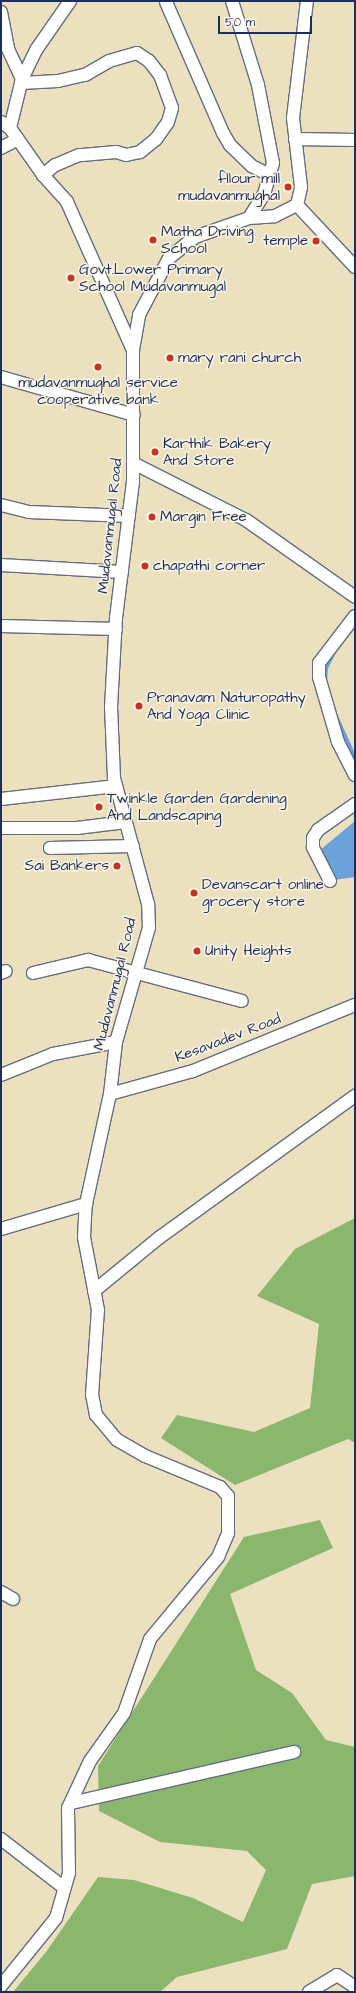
<!DOCTYPE html>
<style>
body{margin:0}
#map{position:relative;width:356px;height:1993px;overflow:hidden;background:#ece1bf;font-family:"Architects Daughter",sans-serif}
div>[style]{position:absolute}
.forest>*{inset:0;background:#8ab66e}
.water>*{inset:0;background:#6ba2d9}
.stream>*{height:4px;margin:-2px;padding:0 2px;transform-origin:2px;border-radius:2px;background:#6ba2d9}
.roads{filter:drop-shadow(1px 0 #646d80) drop-shadow(-1px 0 #646d80) drop-shadow(0 1px #646d80) drop-shadow(0 -1px #646d80)}
.minor>*{height:12px;margin:-6px;padding:0 6px;transform-origin:6px;border-radius:6px;background:#fff}
.dots>*{width:11px;height:11px;translate:-50% -50%;box-sizing:border-box;border:2px solid #fcf5e5;border-radius:50%}
span{translate:-50% -50%;white-space:nowrap;text-align:center;line-height:1.15;-webkit-text-stroke:3px #fcf5e5;paint-order:stroke}
.poi-label{font-size:15px;color:#1b2f5e}
.right{translate:-100% -50%;text-align:right}
.left{translate:0 -50%;text-align:left}
.street-label{font-size:15px;color:#1b2f5e}
.frame{position:absolute;inset:0;border:2px solid #1b2f5e;pointer-events:none}
.scale{position:absolute;left:218px;top:16px;width:94px;height:18px;box-sizing:border-box;border:2px solid #1b2f5e;border-top:0;padding-left:5px;font-size:12px;line-height:14px;white-space:nowrap;color:#1b2f5e;-webkit-text-stroke:3px #fcf5e5;paint-order:stroke}
</style>
<div id="map">
<div class="forest">
<i style="clip-path:polygon(355px 1218px,355px 1443px,348px 1439px,235px 1485px,161px 1438px,177px 1415px,254px 1432px,310px 1408px,319px 1324px,257px 1296px,295px 1249px)"></i>
<i style="clip-path:polygon(320px 1520px,333px 1548px,230px 1594px,256px 1670px,292px 1693px,326px 1740px,355px 1747px,355px 1876px,312px 1884px,287px 1949px,177px 1977px,160px 1992px,13px 1992px,46px 1952px,98px 1877px,134px 1880px,193px 1898px,243px 1922px,266px 1870px,247px 1851px,160px 1842px,99px 1811px,98px 1766px,244px 1537px)"></i>
</div>
<div class="water">
<i style="clip-path:polygon(355px 821px,355px 877px,334px 880px,320px 850px)"></i>
</div>
<div class="stream">
<i style="left:325px;top:683px;width:15px;rotate:-86deg"></i>
<i style="left:326px;top:668px;width:20px;rotate:-63deg"></i>
<i style="left:336px;top:716px;width:46px;rotate:65.7deg"></i>
</div>
<div class="roads">
<div class="minor">
<i style="left:232px;top:1px;width:88px;rotate:72.8deg"></i>
<i style="left:258px;top:85px;width:79px;rotate:79.1deg"></i>
<i style="left:273px;top:163px;width:32px;rotate:106deg"></i>
<i style="left:264px;top:194px;width:28px;rotate:122deg"></i>
<i style="left:166px;top:2px;width:143px;rotate:66.5deg"></i>
<i style="left:223px;top:133px;width:14px;rotate:60deg"></i>
<i style="left:230px;top:145px;width:30px;rotate:44deg"></i>
<i style="left:252px;top:166px;width:21px;rotate:28deg"></i>
<i style="left:1px;top:12px;width:38px;rotate:79deg"></i>
<i style="left:8px;top:49px;width:33px;rotate:65deg"></i>
<i style="left:22px;top:79px;width:50px;rotate:103.8deg"></i>
<i style="left:22px;top:79px;width:32px;rotate:-64deg"></i>
<i style="left:36px;top:50px;width:60px;rotate:-55.2deg"></i>
<i style="left:21px;top:83px;width:37px;rotate:-3deg"></i>
<i style="left:58px;top:81px;width:28px;rotate:-13deg"></i>
<i style="left:85px;top:75px;width:28px;rotate:-30deg"></i>
<i style="left:109px;top:61px;width:29px;rotate:-16deg"></i>
<i style="left:137px;top:53px;width:14px;rotate:34deg"></i>
<i style="left:149px;top:61px;width:18px;rotate:52deg"></i>
<i style="left:160px;top:75px;width:35px;rotate:70deg"></i>
<i style="left:172px;top:108px;width:15px;rotate:106deg"></i>
<i style="left:168px;top:122px;width:21px;rotate:125deg"></i>
<i style="left:156px;top:139px;width:21px;rotate:141deg"></i>
<i style="left:140px;top:152px;width:14px;rotate:168deg"></i>
<i style="left:126px;top:155px;width:10px;rotate:-163deg"></i>
<i style="left:116px;top:152px;width:37px;rotate:175deg"></i>
<i style="left:79px;top:155px;width:26px;rotate:157deg"></i>
<i style="left:55px;top:165px;width:16px;rotate:140deg"></i>
<i style="left:1px;top:122px;width:11px;rotate:34deg"></i>
<i style="left:10px;top:128px;width:57px;rotate:54.9deg"></i>
<i style="left:43px;top:175px;width:36px;rotate:48deg"></i>
<i style="left:67px;top:202px;width:162px;rotate:66deg"></i>
<i style="left:295px;top:139px;width:60px;rotate:1deg"></i>
<i style="left:1px;top:148px;width:19px;rotate:-28deg"></i>
<i style="left:297px;top:205px;width:85px;rotate:46.9deg"></i>
<i style="left:1px;top:377px;width:138px;rotate:15.9deg"></i>
<i style="left:133px;top:463px;width:127px;rotate:26.8deg"></i>
<i style="left:246px;top:520px;width:133px;rotate:35.2deg"></i>
<i style="left:1px;top:505px;width:29px;rotate:14deg"></i>
<i style="left:29px;top:512px;width:100px;rotate:2.3deg"></i>
<i style="left:1px;top:565px;width:121px;rotate:3.3deg"></i>
<i style="left:355px;top:616px;width:59px;rotate:127.5deg"></i>
<i style="left:319px;top:663px;width:14px;rotate:90deg"></i>
<i style="left:319px;top:677px;width:68px;rotate:73.7deg"></i>
<i style="left:338px;top:742px;width:37px;rotate:63deg"></i>
<i style="left:1px;top:626px;width:115px;rotate:1.5deg"></i>
<i style="left:1px;top:799px;width:116px;rotate:-6.4deg"></i>
<i style="left:1px;top:828px;width:76px"></i>
<i style="left:77px;top:828px;width:49px;rotate:-7deg"></i>
<i style="left:50px;top:848px;width:83px;rotate:-1.4deg"></i>
<i style="left:330px;top:881px;width:38px;rotate:-117deg"></i>
<i style="left:313px;top:847px;width:9px;rotate:-90deg"></i>
<i style="left:313px;top:838px;width:9px;rotate:-58deg"></i>
<i style="left:318px;top:830px;width:45px;rotate:-35.1deg"></i>
<i style="left:1px;top:973px;width:5px;rotate:-22deg"></i>
<i style="left:33px;top:973px;width:57px;rotate:-13.3deg"></i>
<i style="left:88px;top:960px;width:159px;rotate:14.9deg"></i>
<i style="left:1px;top:1075px;width:56px;rotate:-22deg"></i>
<i style="left:53px;top:1054px;width:64px;rotate:-10.8deg"></i>
<i style="left:110px;top:1094px;width:86px;rotate:-15.5deg"></i>
<i style="left:193px;top:1071px;width:175px;rotate:-22.2deg"></i>
<i style="left:1px;top:1229px;width:89px;rotate:-16.4deg"></i>
<i style="left:94px;top:1291px;width:85px;rotate:-39.3deg"></i>
<i style="left:160px;top:1237px;width:241px;rotate:-35.9deg"></i>
<i style="left:1px;top:1592px;width:14px;rotate:30deg"></i>
<i style="left:71px;top:1803px;width:229px;rotate:-12.9deg"></i>
<i style="left:1px;top:1839px;width:78px;rotate:37.7deg"></i>
<i style="left:1px;top:1986px;width:87px;rotate:-51deg"></i>
<i style="left:56px;top:1918px;width:47px;rotate:-73.9deg"></i>
<i style="left:69px;top:1873px;width:65px;rotate:-90.9deg"></i>
<i style="left:68px;top:1808px;width:52px;rotate:-64.9deg"></i>
<i style="left:90px;top:1761px;width:59px;rotate:-54.7deg"></i>
<i style="left:124px;top:1713px;width:78px;rotate:-70.6deg"></i>
<i style="left:150px;top:1639px;width:107px;rotate:-50.3deg"></i>
<i style="left:218px;top:1557px;width:26px;rotate:-67deg"></i>
<i style="left:228px;top:1533px;width:37px;rotate:-90deg"></i>
<i style="left:228px;top:1496px;width:12px;rotate:-132deg"></i>
<i style="left:220px;top:1487px;width:81px;rotate:-157.5deg"></i>
<i style="left:145px;top:1456px;width:32px;rotate:-150deg"></i>
<i style="left:117px;top:1440px;width:33px;rotate:-130deg"></i>
<i style="left:96px;top:1415px;width:20px;rotate:-101deg"></i>
<i style="left:92px;top:1395px;width:85px;rotate:-86deg"></i>
<i style="left:98px;top:1310px;width:74px;rotate:-100.9deg"></i>
<i style="left:84px;top:1237px;width:33px;rotate:-87deg"></i>
<i style="left:86px;top:1204px;width:113px;rotate:-77.7deg"></i>
<i style="left:110px;top:1094px;width:52px;rotate:-83.4deg"></i>
<i style="left:116px;top:1042px;width:119px;rotate:-73.9deg"></i>
<i style="left:149px;top:928px;width:24px;rotate:-92deg"></i>
<i style="left:148px;top:904px;width:131px;rotate:-105.1deg"></i>
<i style="left:114px;top:778px;width:71px;rotate:-92.4deg"></i>
<i style="left:111px;top:707px;width:89px;rotate:-86.8deg"></i>
<i style="left:116px;top:618px;width:137px;rotate:-82.9deg"></i>
<i style="left:133px;top:482px;width:132px;rotate:-90deg"></i>
<i style="left:133px;top:350px;width:36px;rotate:-80deg"></i>
<i style="left:139px;top:315px;width:64px;rotate:-62.2deg"></i>
<i style="left:169px;top:258px;width:33px;rotate:-39deg"></i>
<i style="left:195px;top:237px;width:57px;rotate:-19.4deg"></i>
<i style="left:249px;top:218px;width:26px;rotate:-4deg"></i>
<i style="left:275px;top:216px;width:25px;rotate:-27deg"></i>
<i style="left:297px;top:205px;width:18px;rotate:-77deg"></i>
<i style="left:301px;top:187px;width:69px;rotate:-96.6deg"></i>
<i style="left:293px;top:118px;width:118px;rotate:-83.2deg"></i>
<i style="left:309px;top:1992px;width:33px;rotate:-31deg"></i>
<i style="left:337px;top:1975px;width:22px;rotate:34deg"></i>
</div>
</div>
<div class="dots">
<i style="left:288px;top:187px;background:#c8321e"></i>
<i style="left:153px;top:240px;background:#c8321e"></i>
<i style="left:316px;top:241px;background:#c8321e"></i>
<i style="left:71px;top:278px;background:#c8321e"></i>
<i style="left:170px;top:358px;background:#c8321e"></i>
<i style="left:98px;top:367px;background:#c8321e"></i>
<i style="left:155px;top:452px;background:#c8321e"></i>
<i style="left:152px;top:517px;background:#c8321e"></i>
<i style="left:145px;top:566px;background:#c8321e"></i>
<i style="left:139px;top:706px;background:#c8321e"></i>
<i style="left:99px;top:807px;background:#c8321e"></i>
<i style="left:117px;top:866px;background:#c8321e"></i>
<i style="left:194px;top:893px;background:#c8321e"></i>
<i style="left:197px;top:951px;background:#c8321e"></i>
</div>
<div class="poi-label">
<span class="right" style="left:280px;top:187px">fllour mill<br>mudavanmughal</span>
<span class="left" style="left:161px;top:240px">Matha Driving<br>School</span>
<span class="right" style="left:308px;top:241px">temple</span>
<span class="left" style="left:79px;top:278px">Govt.Lower Primary<br>School Mudavanmugal</span>
<span class="left" style="left:178px;top:358px">mary rani church</span>
<span style="left:98px;top:391px">mudavanmughal service<br>cooperative bank</span>
<span class="left" style="left:163px;top:452px">Karthik Bakery<br>And Store</span>
<span class="left" style="left:160px;top:517px">Margin Free</span>
<span class="left" style="left:153px;top:566px">chapathi corner</span>
<span class="left" style="left:147px;top:706px">Pranavam Naturopathy<br>And Yoga Clinic</span>
<span class="left" style="left:107px;top:807px">Twinkle Garden Gardening<br>And Landscaping</span>
<span class="right" style="left:109px;top:866px">Sai Bankers</span>
<span class="left" style="left:202px;top:893px">Devanscart online<br>grocery store</span>
<span class="left" style="left:205px;top:951px">Unity Heights</span>
</div>
<div class="street-label">
<span style="left:110px;top:526px;rotate:-84deg">Mudavanmugal Road</span>
<span style="left:115px;top:984px;rotate:-76deg">Mudavanmugal Road</span>
<span style="left:228px;top:1038px;rotate:-21deg">Kesavadev Road</span>
</div>
<div class="frame"></div>
<div class="scale">50 m</div>
</div>
